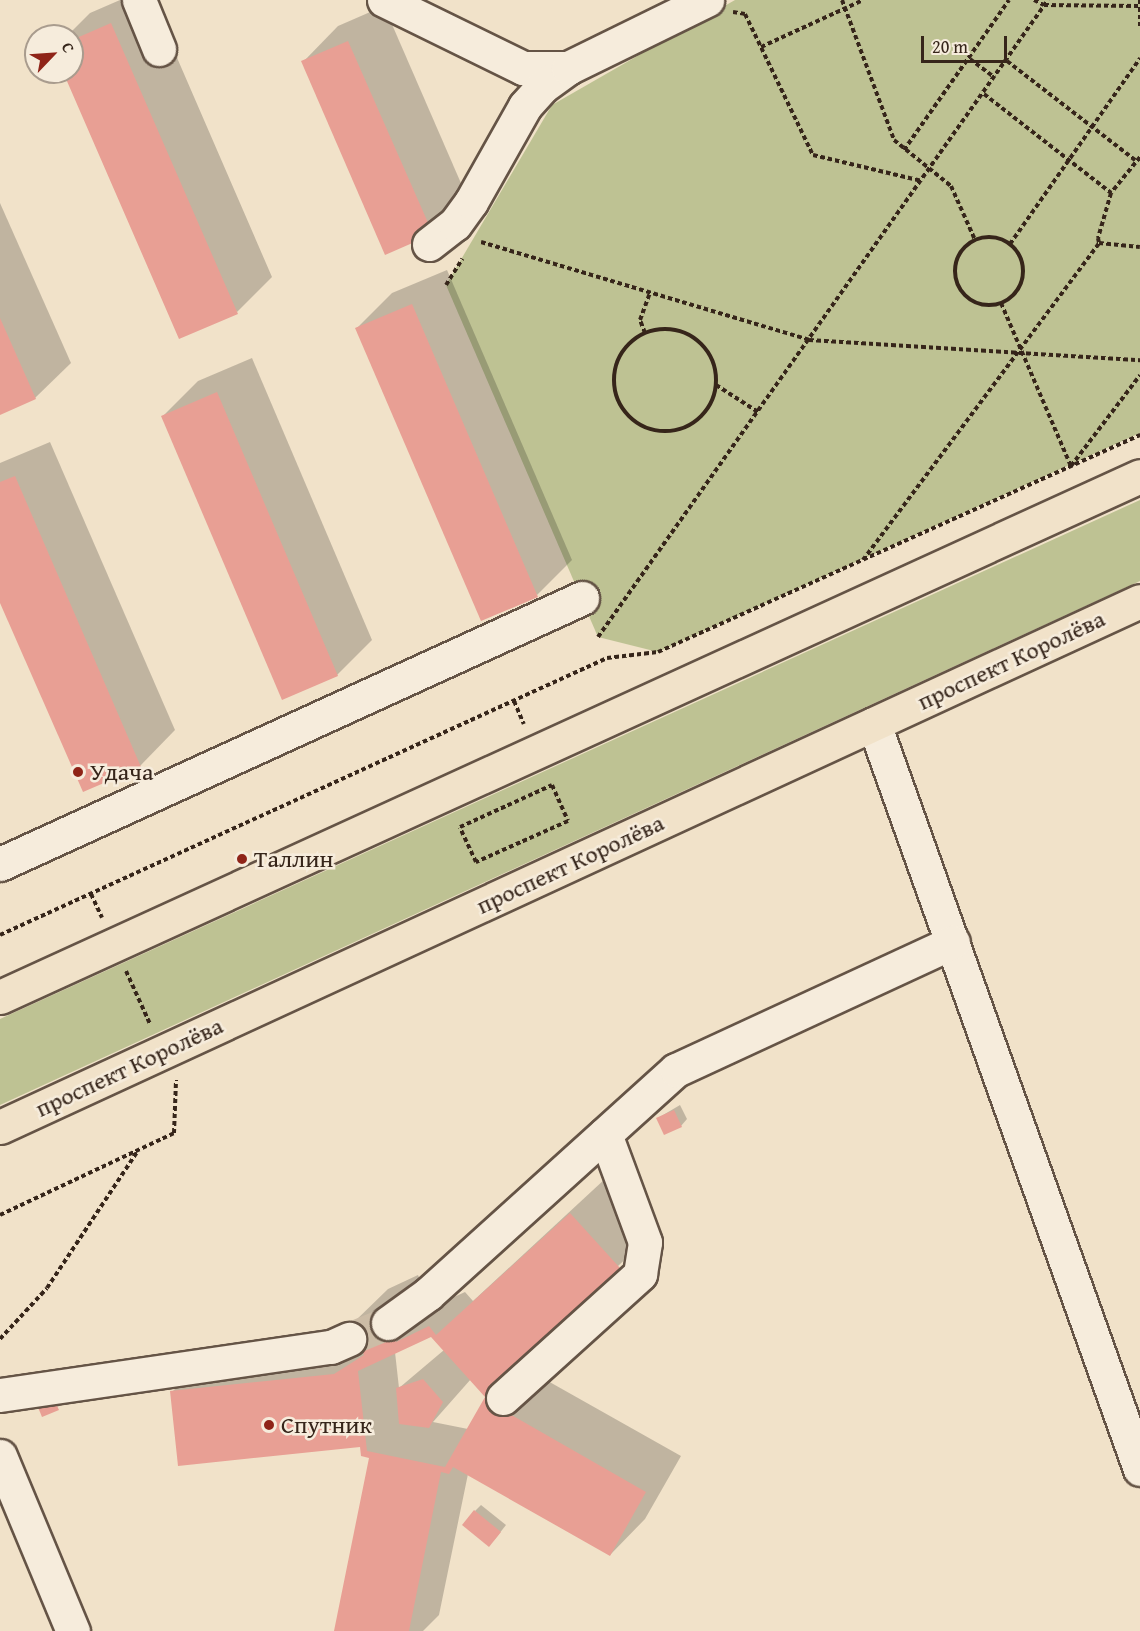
<!DOCTYPE html>
<meta charset="utf-8">
<style>
body{margin:0}
#map{position:relative;width:1140px;height:1631px;overflow:hidden;background:#f1e2c9;font-family:"Gentium Book Plus",serif}
div>[style]{position:absolute}
.green>*{inset:0;background:#bec293}
.shadow>*{inset:0;background:#0003}
.building>*{inset:0;background:#e89f94}
.minor-tunnel>*{height:33px;margin-top:-16.5px;transform-origin:0;background:repeating-linear-gradient(90deg,#ccbca6 0 33px,transparent 0 49px)}
.path>*{height:4px;margin-top:-2px;transform-origin:0;background:repeating-linear-gradient(90deg,#36251a 0 4.5px,transparent 0 7.5px)}
.path>.ring{margin:-2px;padding:0;box-sizing:content-box;background:none;border:4px solid #36251a;border-radius:50%}
.roads{filter:drop-shadow(2px 0 #655446) drop-shadow(-2px 0 #655446) drop-shadow(0 2px #655446) drop-shadow(0 -2px #655446)}
.minor>*{height:33px;margin:-16.5px;padding:0 16.5px;transform-origin:16.5px;border-radius:16.5px;background:#f6ecdc}
.major>*{height:33px;margin:-16.5px;padding:0 16.5px;transform-origin:16.5px;border-radius:16.5px;background:#f1e2c9}
.dots>*{width:16px;height:16px;translate:-50% -50%;box-sizing:border-box;border:3px solid #f6ecdc;border-radius:50%}
span{translate:-50% -50%;white-space:nowrap;text-align:center;line-height:1.15;-webkit-text-stroke:5px #f6ecdc;paint-order:stroke}
.street-label{font-size:24px;color:#36251a}
.poi-label{font-size:24px;color:#36251a}
.left{translate:0 -50%;text-align:left}
.north{position:absolute;left:24px;top:24px;width:60px;height:60px;box-sizing:border-box;background:#f6ecdc;border:2px solid #a99c8e;border-radius:50%;rotate:65deg;font-size:16px;font-weight:700;line-height:24px;text-align:center;color:#36251a}
.north::after{content:'';display:block;margin:auto;width:21px;height:27px;background:#8f2418;clip-path:polygon(50% 0,100% 100%,50% 72%,0 100%)}
.scale{position:absolute;left:921px;top:36px;width:86px;height:27px;box-sizing:border-box;border:3px solid #36251a;border-top:0;padding-left:8px;font-size:18px;line-height:21px;white-space:nowrap;color:#36251a;-webkit-text-stroke:4px #f6ecdc;paint-order:stroke}
</style>
<div id="map">
<div class="green">
<i style="clip-path:polygon(735px 0,1140px 0,1140px 433px,658px 652px,598px 637px,446px 285px,552px 105px)"></i>
<i style="clip-path:polygon(1140px 500px,1140px 581px,0 1105px,0 1019px)"></i>
</div>
<div class="shadow">
<i style="clip-path:polygon(120px 0,152px 0,272px 277px,237px 312px,65px 72px,72px 72px,72px 36px,67px 36px,90px 13px)"></i>
<i style="clip-path:polygon(384px 6px,467px 197px,432px 232px,303px 62px,338px 26px)"></i>
<i style="clip-path:polygon(0 203px,71px 363px,35px 398px,0 414px)"></i>
<i style="clip-path:polygon(447px 270px,572px 560px,537px 595px,356px 329px,392px 293px)"></i>
<i style="clip-path:polygon(252px 358px,372px 640px,337px 675px,163px 416px,198px 381px)"></i>
<i style="clip-path:polygon(50px 442px,175px 730px,140px 766px,0 599px,0 463px)"></i>
<i style="clip-path:polygon(680px 1105px,687px 1119px,681px 1126px,658px 1118px)"></i>
<i style="clip-path:polygon(evenodd,606px 1178px,655px 1231px,523px 1356px,523px 1367px,681px 1456px,645px 1519px,610px 1555px,468px 1474px,439px 1615px,423px 1631px,335px 1631px,371px 1457px,362px 1446px,172px 1392px,207px 1356px,360px 1341px,352px 1324px,388px 1289px,418px 1275px,432px 1307px,465px 1292px,473px 1301px,606px 1178px,431px 1336px,444px 1350px,399px 1388px,395px 1352px,431px 1336px,606px 1178px,471px 1379px,487px 1397px,468px 1429px,433px 1422px,471px 1379px)"></i>
<i style="clip-path:polygon(58px 1388px,64px 1403px,43px 1416px)"></i>
<i style="clip-path:polygon(481px 1505px,506px 1525px,495px 1539px,475px 1511px)"></i>
</div>
<div class="building">
<i style="clip-path:polygon(111px 23px,238px 314px,179px 339px,63px 72px,72px 72px,72px 40px)"></i>
<i style="clip-path:polygon(348px 41px,433px 234px,385px 255px,301px 61px)"></i>
<i style="clip-path:polygon(412px 304px,538px 597px,481px 621px,355px 328px)"></i>
<i style="clip-path:polygon(0 318px,36px 399px,0 415px)"></i>
<i style="clip-path:polygon(217px 392px,338px 676px,282px 700px,161px 416px)"></i>
<i style="clip-path:polygon(15px 476px,141px 767px,83px 792px,0 603px,0 482px)"></i>
<i style="clip-path:polygon(674px 1110px,682px 1127px,664px 1135px,656px 1118px)"></i>
<i style="clip-path:polygon(evenodd,570px 1213px,620px 1268px,487px 1390px,492px 1396px,489px 1402px,646px 1492px,610px 1556px,453px 1467px,449px 1474px,441px 1472px,409px 1631px,334px 1631px,369px 1458px,361px 1456px,360px 1447px,178px 1466px,170px 1391px,334px 1374px,364px 1355px,350px 1324px,382px 1310px,396px 1342px,429px 1326px,436px 1335px,570px 1213px,431px 1337px,485px 1397px,445px 1467px,367px 1451px,358px 1371px,431px 1337px)"></i>
<i style="clip-path:polygon(423px 1379px,443px 1402px,429px 1428px,399px 1424px,396px 1388px)"></i>
<i style="clip-path:polygon(51px 1393px,59px 1410px,42px 1417px,35px 1400px)"></i>
<i style="clip-path:polygon(474px 1510px,501px 1532px,489px 1547px,462px 1525px)"></i>
</div>
<div class="minor-tunnel">
<i style="left:349px;top:1339px;width:42px;rotate:-22.3deg"></i>
</div>
<div class="path">
<i style="left:842px;top:0;width:149px;rotate:69.6deg"></i>
<i style="left:894px;top:140px;width:73px;rotate:38.9deg"></i>
<i style="left:951px;top:186px;width:59px;rotate:66deg"></i>
<i style="left:1034px;top:0;width:11px;rotate:27deg"></i>
<i style="left:1044px;top:5px;width:94px;rotate:0.6deg"></i>
<i style="left:1140px;top:0;width:26px;rotate:90deg"></i>
<i style="left:733px;top:12px;width:12px;rotate:9deg"></i>
<i style="left:745px;top:14px;width:157px;rotate:64.3deg"></i>
<i style="left:813px;top:155px;width:112px;rotate:13.4deg"></i>
<i style="left:761px;top:47px;width:112px;rotate:-24.7deg"></i>
<i style="left:970px;top:59px;width:31px;rotate:37deg"></i>
<i style="left:1007px;top:61px;width:162px;rotate:37.7deg"></i>
<i style="left:984px;top:94px;width:161px;rotate:37.9deg"></i>
<i style="left:904px;top:150px;width:183px;rotate:-55deg"></i>
<i style="left:1140px;top:157px;width:46px;rotate:128.9deg"></i>
<i style="left:1111px;top:193px;width:47px;rotate:106.1deg"></i>
<i style="left:1098px;top:238px;width:5px;rotate:79deg"></i>
<i style="left:1099px;top:243px;width:41px;rotate:5.6deg"></i>
<i class="ring" style="left:955px;top:237px;width:64px;height:64px"></i>
<i style="left:481px;top:242px;width:342px;rotate:16.6deg"></i>
<i style="left:809px;top:340px;width:332px;rotate:3.5deg"></i>
<i style="left:1010px;top:244px;width:227px;rotate:-55deg"></i>
<i style="left:446px;top:285px;width:31px;rotate:-58deg"></i>
<i style="left:1001px;top:303px;width:177px;rotate:66.8deg"></i>
<i style="left:1071px;top:466px;width:114px;rotate:-52.8deg"></i>
<i class="ring" style="left:614px;top:329px;width:98px;height:98px"></i>
<i style="left:645px;top:333px;width:14px;rotate:-111deg"></i>
<i style="left:640px;top:320px;width:30px;rotate:-70deg"></i>
<i style="left:716px;top:385px;width:50px;rotate:32.7deg"></i>
<i style="left:863px;top:560px;width:395px;rotate:-53.3deg"></i>
<i style="left:598px;top:637px;width:780px;rotate:-54.76deg"></i>
<i style="left:514px;top:701px;width:25px;rotate:67deg"></i>
<i style="left:552px;top:785px;width:39px;rotate:66deg"></i>
<i style="left:568px;top:821px;width:101px;rotate:156deg"></i>
<i style="left:476px;top:862px;width:38px;rotate:-115deg"></i>
<i style="left:460px;top:827px;width:101px;rotate:-24.5deg"></i>
<i style="left:91px;top:894px;width:26px;rotate:65deg"></i>
<i style="left:0;top:935px;width:667px;rotate:-24.53deg"></i>
<i style="left:607px;top:658px;width:51px;rotate:-6.7deg"></i>
<i style="left:658px;top:652px;width:529px;rotate:-24.24deg"></i>
<i style="left:126px;top:971px;width:58px;rotate:65.6deg"></i>
<i style="left:0;top:1215px;width:192px;rotate:-25.2deg"></i>
<i style="left:174px;top:1133px;width:53px;rotate:-87.8deg"></i>
<i style="left:0;top:1339px;width:69px;rotate:-47.3deg"></i>
<i style="left:47px;top:1288px;width:163px;rotate:-56.5deg"></i>
</div>
<div class="roads">
<div class="minor">
<i style="left:139px;top:0;width:53px;rotate:67.8deg"></i>
<i style="left:384px;top:0;width:155px;rotate:26.1deg"></i>
<i style="left:523px;top:68px;width:45px"></i>
<i style="left:429px;top:244px;width:33px;rotate:-38deg"></i>
<i style="left:455px;top:224px;width:27px;rotate:-54deg"></i>
<i style="left:471px;top:202px;width:110px;rotate:-60.6deg"></i>
<i style="left:525px;top:106px;width:25px;rotate:-48deg"></i>
<i style="left:542px;top:87px;width:32px;rotate:-36deg"></i>
<i style="left:568px;top:68px;width:155px;rotate:-26.1deg"></i>
<i style="left:874px;top:724px;width:791px;rotate:70.35deg"></i>
<i style="left:0;top:864px;width:640px;rotate:-24.56deg"></i>
<i style="left:388px;top:1323px;width:49px;rotate:-35.9deg"></i>
<i style="left:428px;top:1294px;width:334px;rotate:-42.1deg"></i>
<i style="left:676px;top:1070px;width:305px;rotate:-24.8deg"></i>
<i style="left:0;top:1395px;width:334px;rotate:-8.3deg"></i>
<i style="left:331px;top:1347px;width:20px;rotate:-24deg"></i>
<i style="left:503px;top:1398px;width:185px;rotate:-42.1deg"></i>
<i style="left:640px;top:1274px;width:32px;rotate:-81deg"></i>
<i style="left:645px;top:1242px;width:115px;rotate:-110.3deg"></i>
<i style="left:0;top:1456px;width:190px;rotate:67.4deg"></i>
</div>
<div class="major">
<i style="left:0;top:997px;width:1253px;rotate:-24.56deg"></i>
<i style="left:0;top:1127px;width:1255px;rotate:-24.77deg"></i>
</div>
</div>
<div class="dots">
<i style="left:78px;top:772px;background:#8f2418"></i>
<i style="left:242px;top:859px;background:#8f2418"></i>
<i style="left:269px;top:1425px;background:#8f2418"></i>
</div>
<div class="street-label">
<span style="left:1011px;top:660px;rotate:-25deg">проспект Королёва</span>
<span style="left:570px;top:864px;rotate:-25deg">проспект Королёва</span>
<span style="left:129px;top:1067px;rotate:-25deg">проспект Королёва</span>
</div>
<div class="poi-label">
<span class="left" style="left:90px;top:772px">Удача</span>
<span class="left" style="left:254px;top:859px">Таллин</span>
<span class="left" style="left:281px;top:1425px">Спутник</span>
</div>
<div class="north">С</div>
<div class="scale">20 m</div>
</div>
